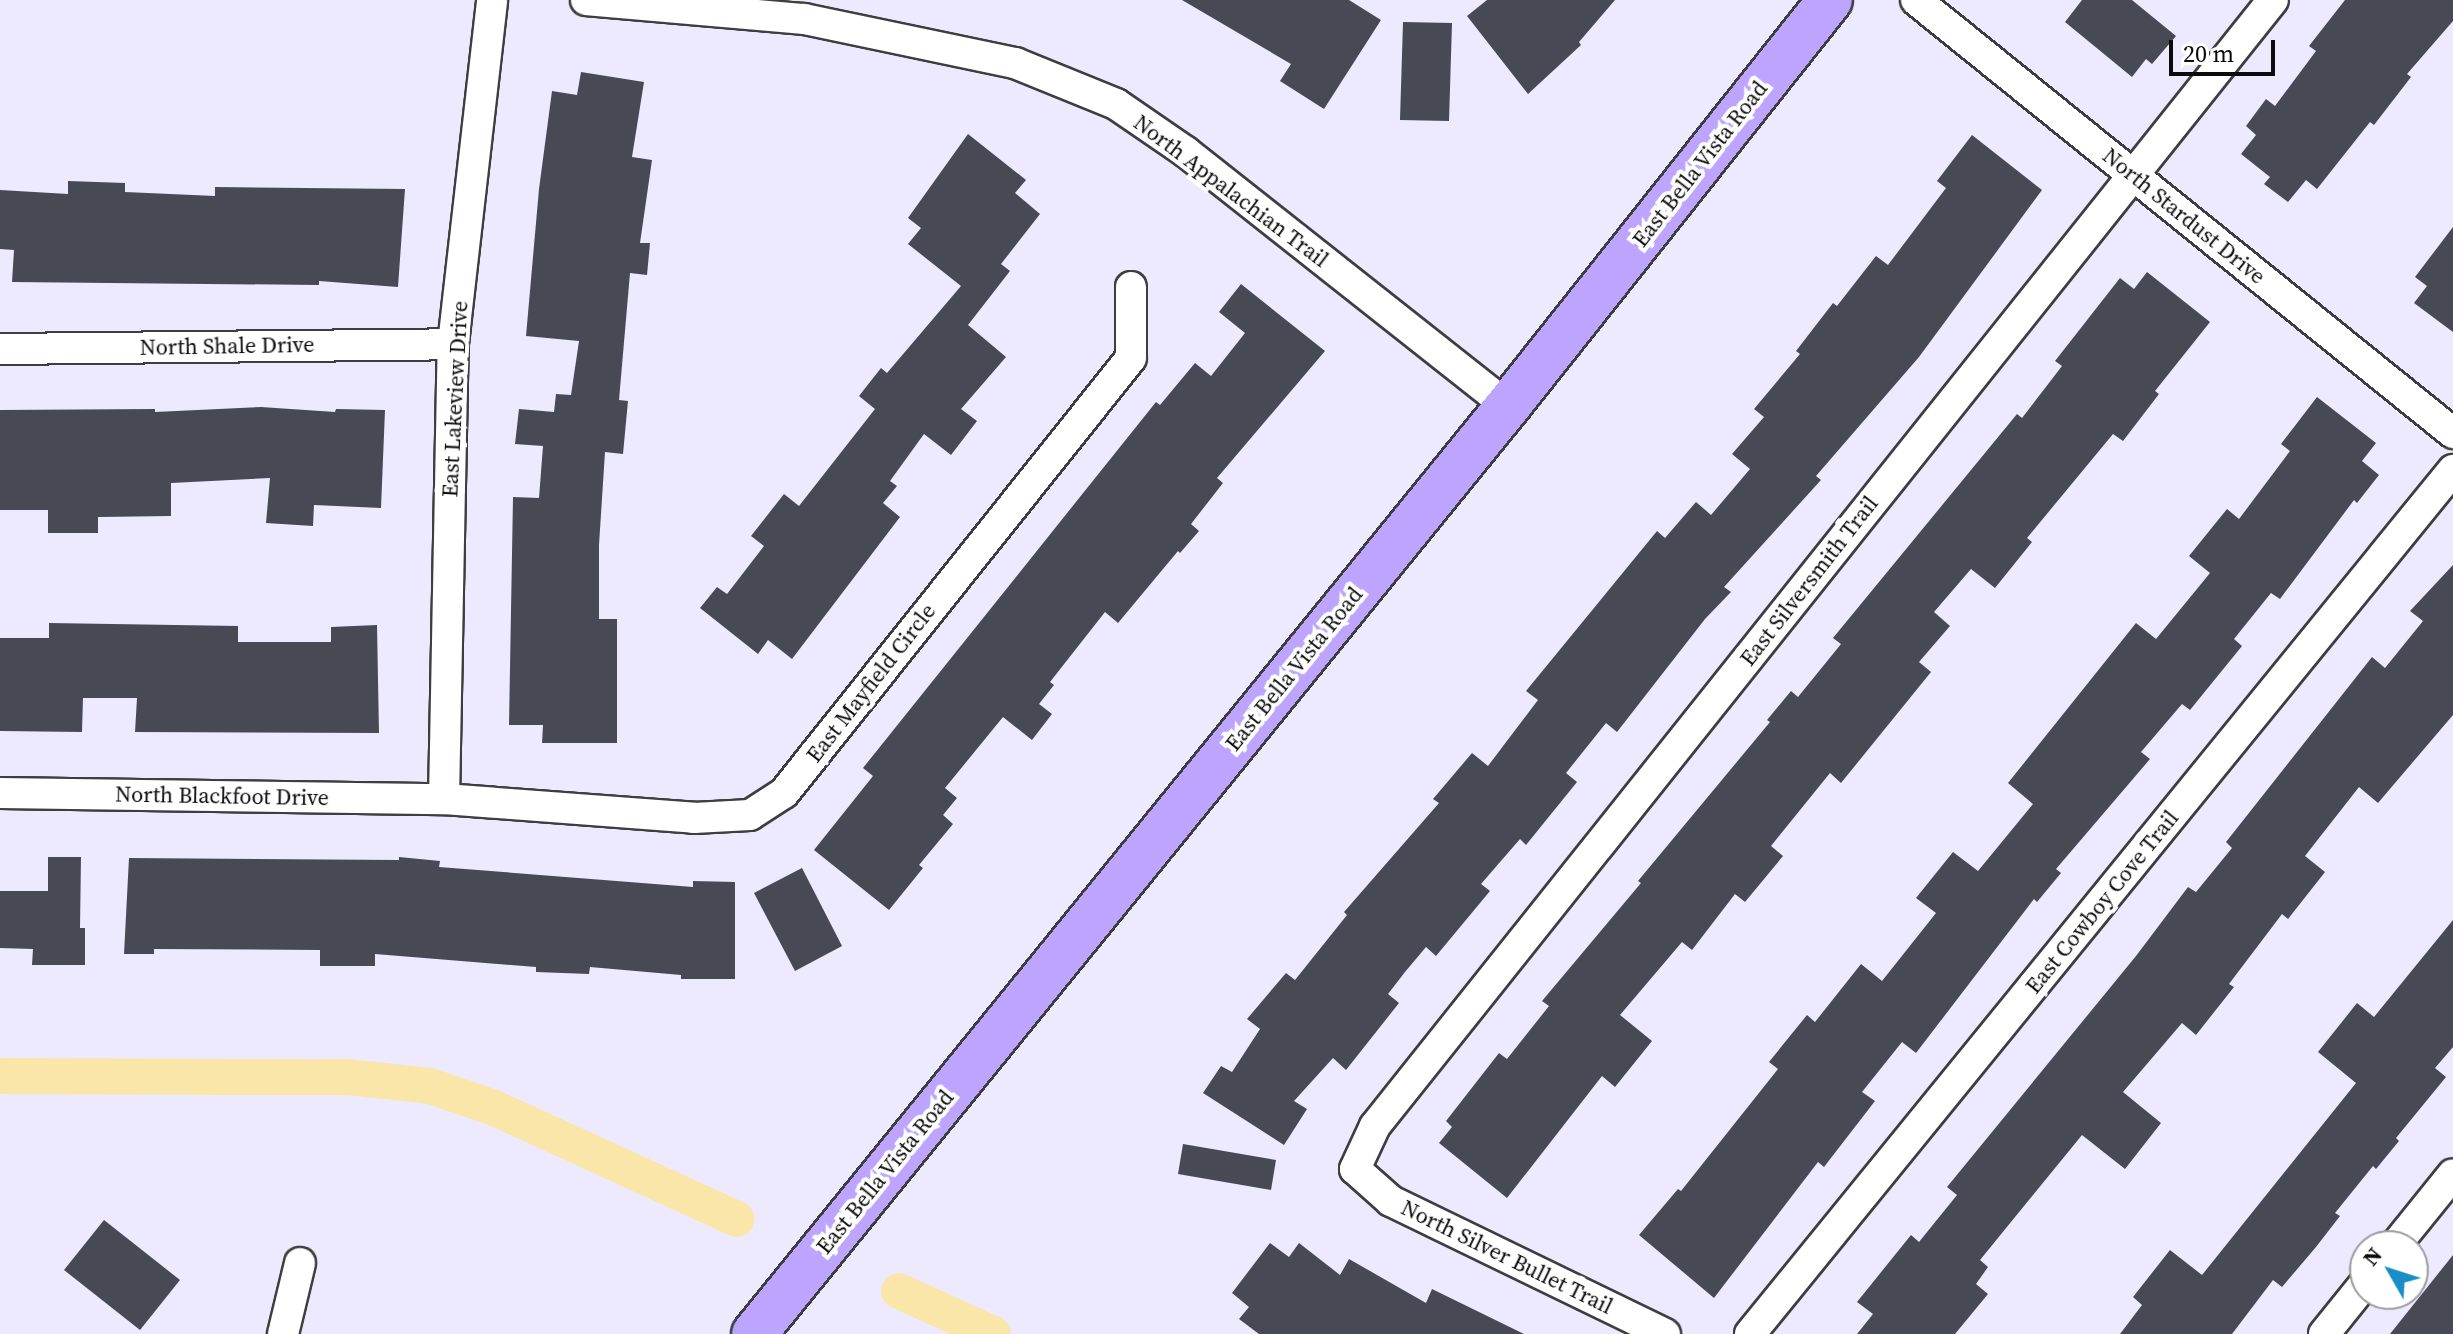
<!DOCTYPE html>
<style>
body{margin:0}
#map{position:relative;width:2453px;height:1334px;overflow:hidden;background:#ede9ff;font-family:"Source Serif 4",serif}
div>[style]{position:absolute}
.canal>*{height:36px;margin:-18px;padding:0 18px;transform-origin:18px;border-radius:18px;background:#fbe6a9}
.building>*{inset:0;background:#474a55}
.roads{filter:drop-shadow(2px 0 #3e3e3e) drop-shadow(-2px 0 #3e3e3e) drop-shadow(0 2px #3e3e3e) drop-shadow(0 -2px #3e3e3e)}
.street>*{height:30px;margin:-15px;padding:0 15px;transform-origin:15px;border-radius:15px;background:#fff}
.secondary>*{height:44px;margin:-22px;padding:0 22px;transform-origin:22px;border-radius:22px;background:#bca4ff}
span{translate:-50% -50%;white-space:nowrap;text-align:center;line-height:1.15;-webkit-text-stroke:8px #fff;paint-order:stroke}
.street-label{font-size:22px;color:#0b0b0b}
.north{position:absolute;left:2349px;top:1230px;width:80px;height:80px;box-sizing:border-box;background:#fff;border:2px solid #9d9d9d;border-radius:50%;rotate:309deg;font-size:22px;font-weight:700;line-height:32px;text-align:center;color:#0b0b0b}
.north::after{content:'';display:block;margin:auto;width:28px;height:36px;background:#188ec6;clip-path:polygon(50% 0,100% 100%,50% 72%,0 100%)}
.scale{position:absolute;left:2169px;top:40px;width:106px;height:36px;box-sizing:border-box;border:4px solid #0b0b0b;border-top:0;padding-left:10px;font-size:24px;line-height:28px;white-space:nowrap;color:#0b0b0b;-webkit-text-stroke:6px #fff;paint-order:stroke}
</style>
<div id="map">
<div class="canal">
<i style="left:0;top:1076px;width:347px;rotate:0.2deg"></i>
<i style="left:347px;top:1077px;width:83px;rotate:6.2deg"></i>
<i style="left:430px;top:1086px;width:65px;rotate:18.7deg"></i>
<i style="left:492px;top:1107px;width:269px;rotate:24.6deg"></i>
<i style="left:899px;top:1291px;width:103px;rotate:24.6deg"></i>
</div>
<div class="building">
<i style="clip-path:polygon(1182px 0,1349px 0,1381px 20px,1324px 109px,1280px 81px,1291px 64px)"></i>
<i style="clip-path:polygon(1487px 0,1615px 0,1579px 42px,1581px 45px,1528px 94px,1467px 16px)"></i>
<i style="clip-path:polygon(2082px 0,2132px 0,2176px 36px,2152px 64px,2146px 59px,2132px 77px,2065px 22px)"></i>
<i style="clip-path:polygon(2345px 0,2453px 0,2453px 21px,2407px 74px,2411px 77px,2374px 125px,2370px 122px,2317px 189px,2306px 180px,2288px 202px,2264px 184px,2270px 177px,2241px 154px,2256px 135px,2246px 126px,2266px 99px,2275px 106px,2316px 51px,2309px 46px)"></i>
<i style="clip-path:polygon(1403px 22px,1452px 23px,1449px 121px,1400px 120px)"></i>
<i style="clip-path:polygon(581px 72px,644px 82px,632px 157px,652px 160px,640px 243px,650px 243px,647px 275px,630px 273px,619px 400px,628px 401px,623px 454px,605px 452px,599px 545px,599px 619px,617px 619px,617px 743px,542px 743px,543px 725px,509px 725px,513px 497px,539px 498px,543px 446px,515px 444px,519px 409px,554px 412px,556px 394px,571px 395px,579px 341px,526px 336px,539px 189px,552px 91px,577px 95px)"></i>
<i style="clip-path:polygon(968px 134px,1026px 180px,1015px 193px,1040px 214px,1001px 264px,1010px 271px,968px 325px,1006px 357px,961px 409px,977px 421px,951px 455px,924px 434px,890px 481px,897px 486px,883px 503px,900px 517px,792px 659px,768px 640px,758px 654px,700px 608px,717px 587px,727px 594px,764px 546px,751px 536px,784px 494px,799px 506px,875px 409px,859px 396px,881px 368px,887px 373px,961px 286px,908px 244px,921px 228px,908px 218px)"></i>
<i style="clip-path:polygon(1972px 135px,2042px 190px,1919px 357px,1816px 476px,1821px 480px,1724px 587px,1731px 592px,1705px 619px,1617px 732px,1606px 723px,1566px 773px,1577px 782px,1526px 845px,1520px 839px,1481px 884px,1490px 891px,1436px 956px,1426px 947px,1405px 972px,1388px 994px,1399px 1003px,1346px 1070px,1333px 1058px,1294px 1101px,1307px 1109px,1284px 1145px,1203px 1093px,1221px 1066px,1232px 1072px,1260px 1029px,1247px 1019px,1286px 973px,1295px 980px,1347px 915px,1344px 912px,1439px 803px,1433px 799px,1472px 753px,1488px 766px,1538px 700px,1526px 691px,1657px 531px,1665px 538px,1696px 502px,1711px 515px,1750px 469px,1732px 454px,1764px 417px,1754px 409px,1800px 354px,1796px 351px,1833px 303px,1837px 306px,1876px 256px,1888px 265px,1946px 188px,1937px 181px)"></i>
<i style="clip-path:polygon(68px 181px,125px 183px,125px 192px,215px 196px,215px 187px,405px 189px,398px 287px,319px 281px,319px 285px,12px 282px,14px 250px,0 249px,0 190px,68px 194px)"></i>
<i style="clip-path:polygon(2453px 227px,2453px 332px,2414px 303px,2427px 286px,2415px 277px)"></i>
<i style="clip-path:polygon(2147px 272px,2210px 322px,2155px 391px,2159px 394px,2123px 441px,2113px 434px,2027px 538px,2032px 542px,1995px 588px,1971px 569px,1934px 612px,1950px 626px,1919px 662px,1931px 672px,1841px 783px,1830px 773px,1771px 846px,1783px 856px,1745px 902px,1735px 894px,1692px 950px,1682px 942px,1620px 1015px,1652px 1041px,1615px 1087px,1602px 1076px,1507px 1198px,1439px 1143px,1452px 1127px,1446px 1121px,1499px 1053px,1507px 1059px,1549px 1006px,1542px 1001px,1641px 883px,1638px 881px,1770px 722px,1767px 720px,1791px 691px,1798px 697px,1841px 644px,1833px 638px,2017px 414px,2022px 418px,2062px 366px,2055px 361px,2120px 278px,2134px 289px)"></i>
<i style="clip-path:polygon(1241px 284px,1325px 351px,1217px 478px,1223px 483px,1191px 524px,1199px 531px,1180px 553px,1178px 551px,1118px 623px,1105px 612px,1050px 682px,1054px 685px,1039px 704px,1052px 714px,1032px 740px,1003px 717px,945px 788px,957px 798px,943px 815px,953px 824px,919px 865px,923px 868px,889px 910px,814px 850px,873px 776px,863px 768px,1156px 402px,1160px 405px,1195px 363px,1211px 376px,1245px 333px,1219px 312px)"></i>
<i style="clip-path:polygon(2317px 397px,2376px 443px,2362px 461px,2379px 475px,2357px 503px,2354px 500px,2280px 599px,2271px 593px,2234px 639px,2242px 646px,2190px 710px,2182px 704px,2141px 752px,2150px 759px,2056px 869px,2061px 873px,2037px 902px,2034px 899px,1916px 1053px,1902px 1042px,1862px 1092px,1875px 1101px,1824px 1167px,1818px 1162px,1714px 1298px,1639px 1235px,1678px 1189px,1681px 1191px,1778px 1069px,1769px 1062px,1807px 1015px,1815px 1022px,1861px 964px,1882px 981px,1936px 913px,1916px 898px,1953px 852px,1978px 871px,2033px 804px,2008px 783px,2136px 623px,2156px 639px,2210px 573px,2189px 556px,2227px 509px,2239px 519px,2290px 451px,2281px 444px)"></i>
<i style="clip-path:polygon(261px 407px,335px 412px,336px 409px,385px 410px,381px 508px,314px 505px,313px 526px,266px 523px,270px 478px,171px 483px,171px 516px,98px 517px,98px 533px,48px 533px,48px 510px,0 510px,0 410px,155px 409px,155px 412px)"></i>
<i style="clip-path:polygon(2453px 565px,2453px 715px,2378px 803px,2359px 787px,2305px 856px,2325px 872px,2288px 919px,2282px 914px,2229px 984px,2234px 987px,2196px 1035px,2182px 1023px,2123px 1092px,2161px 1123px,2125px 1169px,2082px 1135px,1980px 1260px,1988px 1267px,1976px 1284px,1988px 1294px,1955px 1334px,1857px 1334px,1873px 1314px,1857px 1302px,1911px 1235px,1919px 1242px,1957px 1195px,1947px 1187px,2136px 956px,2188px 887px,2196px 892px,2232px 848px,2226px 842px,2372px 657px,2385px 668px,2423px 621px,2410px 611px)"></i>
<i style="clip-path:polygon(49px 623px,238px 626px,238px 642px,331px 642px,331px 627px,377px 625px,379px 733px,135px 732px,137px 698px,83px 698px,82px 732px,0 731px,0 638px,49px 638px)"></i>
<i style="clip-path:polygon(48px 857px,81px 857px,80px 928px,85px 928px,85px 965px,32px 965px,33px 949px,0 948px,0 891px,48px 891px)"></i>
<i style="clip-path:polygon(399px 857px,440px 861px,439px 867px,693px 887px,693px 881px,735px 882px,735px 979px,681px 979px,681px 975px,590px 967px,589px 974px,536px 972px,536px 967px,375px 954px,375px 966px,320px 966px,320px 950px,154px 949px,154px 954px,124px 954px,129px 858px,399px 860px)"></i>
<i style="clip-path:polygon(802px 868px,842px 946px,795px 971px,754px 893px)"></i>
<i style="clip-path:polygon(2453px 920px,2453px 1047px,2435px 1068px,2446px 1077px,2396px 1138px,2399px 1141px,2376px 1169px,2373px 1166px,2335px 1213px,2340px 1216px,2316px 1247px,2282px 1287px,2273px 1280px,2232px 1334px,2120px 1334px,2142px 1305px,2133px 1297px,2170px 1250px,2202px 1275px,2356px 1083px,2318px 1052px,2357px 1003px,2374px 1017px)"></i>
<i style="clip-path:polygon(1183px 1144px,1276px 1160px,1271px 1190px,1178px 1174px)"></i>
<i style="clip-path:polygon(104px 1220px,180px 1280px,140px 1330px,64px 1270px)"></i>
<i style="clip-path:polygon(1270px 1243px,1289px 1257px,1299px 1243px,1340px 1275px,1349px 1259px,1426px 1303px,1432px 1289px,1524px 1334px,1259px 1334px,1239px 1319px,1249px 1307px,1232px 1293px)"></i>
<i style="clip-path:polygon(2453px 1255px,2453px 1334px,2390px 1334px)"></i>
</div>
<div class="roads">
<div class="street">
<i style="left:586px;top:0;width:219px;rotate:5deg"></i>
<i style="left:804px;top:19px;width:216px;rotate:11.8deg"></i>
<i style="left:1015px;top:63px;width:109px;rotate:22.1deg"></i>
<i style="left:1116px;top:104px;width:85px;rotate:34.4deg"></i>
<i style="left:1186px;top:152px;width:410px;rotate:38.3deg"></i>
<i style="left:1916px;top:0;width:690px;rotate:38.88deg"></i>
<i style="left:0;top:349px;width:453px;rotate:-0.6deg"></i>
<i style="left:0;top:793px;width:444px;rotate:0.8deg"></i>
<i style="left:444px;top:799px;width:251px;rotate:4.3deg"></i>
<i style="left:694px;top:818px;width:56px;rotate:-3.1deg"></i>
<i style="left:750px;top:815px;width:40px;rotate:-32.9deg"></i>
<i style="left:784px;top:793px;width:556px;rotate:-51.42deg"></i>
<i style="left:1131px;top:358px;width:71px;rotate:-90deg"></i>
<i style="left:444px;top:799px;width:455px;rotate:-88.9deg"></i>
<i style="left:453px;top:344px;width:346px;rotate:-83.5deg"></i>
<i style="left:2395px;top:1246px;width:92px;rotate:-51.1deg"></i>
<i style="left:283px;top:1334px;width:73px;rotate:-76.5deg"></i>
<i style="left:1665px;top:1334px;width:305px;rotate:-154.1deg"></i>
<i style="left:1391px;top:1201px;width:48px;rotate:-138.4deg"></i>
<i style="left:1355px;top:1169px;width:47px;rotate:-65.1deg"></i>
<i style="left:1375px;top:1126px;width:1440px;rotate:-51.43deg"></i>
<i style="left:1750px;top:1334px;width:1114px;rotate:-50.87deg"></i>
<i style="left:2324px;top:1334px;width:65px;rotate:-51.2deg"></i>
</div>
<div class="secondary">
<i style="left:754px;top:1334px;width:1196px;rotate:-50.91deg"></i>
<i style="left:1508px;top:406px;width:518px;rotate:-51.58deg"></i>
</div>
</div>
<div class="street-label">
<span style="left:1700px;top:164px;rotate:-52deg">East Bella Vista Road</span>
<span style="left:1231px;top:191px;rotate:37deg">North Appalachian Trail</span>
<span style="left:2184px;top:216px;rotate:39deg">North Stardust Drive</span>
<span style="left:227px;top:346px;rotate:-1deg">North Shale Drive</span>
<span style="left:455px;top:399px;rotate:-87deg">East Lakeview Drive</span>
<span style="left:1809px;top:581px;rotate:-52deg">East Silversmith Trail</span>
<span style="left:1294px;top:669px;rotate:-51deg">East Bella Vista Road</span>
<span style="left:871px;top:683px;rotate:-52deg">East Mayfield Circle</span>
<span style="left:222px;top:796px;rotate:1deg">North Blackfoot Drive</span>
<span style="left:2102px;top:902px;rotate:-51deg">East Cowboy Cove Trail</span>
<span style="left:885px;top:1172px;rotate:-51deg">East Bella Vista Road</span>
<span style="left:1507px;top:1257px;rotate:26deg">North Silver Bullet Trail</span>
</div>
<div class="north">N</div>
<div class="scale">20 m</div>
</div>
